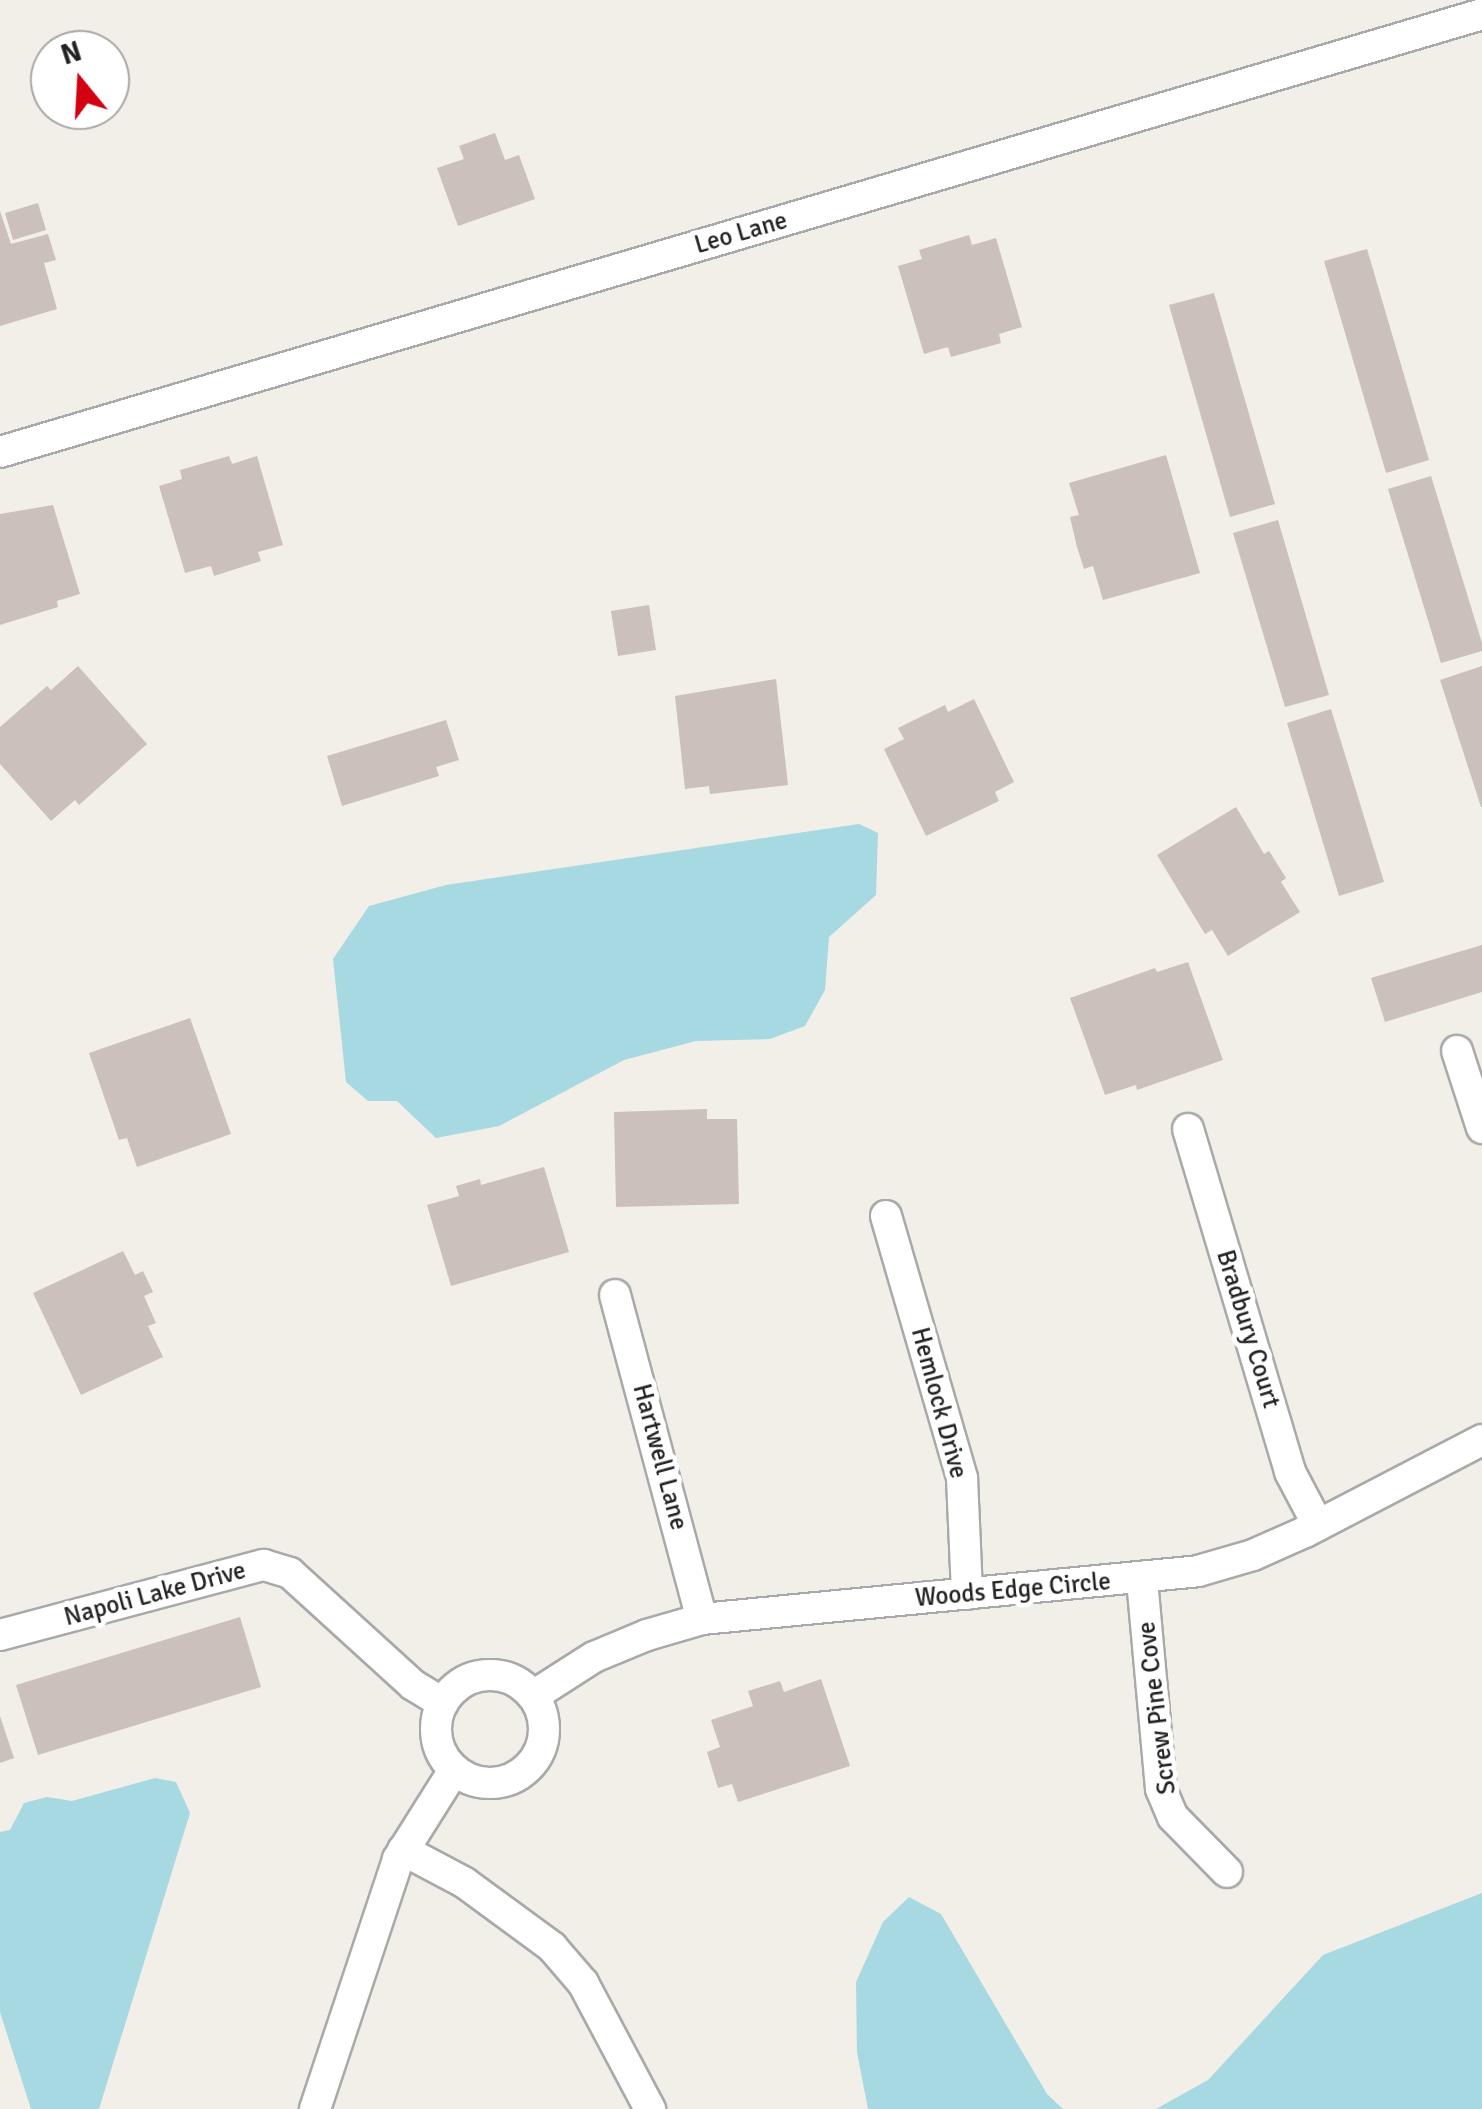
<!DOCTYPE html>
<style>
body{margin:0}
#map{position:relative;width:1482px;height:2109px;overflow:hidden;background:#f2eee8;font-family:Signika,sans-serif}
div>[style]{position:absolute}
.water>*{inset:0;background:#a6d9e2}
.building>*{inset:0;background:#cbc0bb}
.roads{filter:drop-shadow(2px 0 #a9a9a9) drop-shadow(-2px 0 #a9a9a9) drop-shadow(0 2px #a9a9a9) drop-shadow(0 -2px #a9a9a9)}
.minor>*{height:30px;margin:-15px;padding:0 15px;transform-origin:15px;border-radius:15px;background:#fff}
.minor>.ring{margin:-15px;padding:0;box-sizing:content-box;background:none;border:30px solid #fff;border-radius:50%}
span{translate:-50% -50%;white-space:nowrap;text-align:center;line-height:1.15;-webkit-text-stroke:10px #fff;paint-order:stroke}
.street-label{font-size:25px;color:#222}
.north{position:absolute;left:30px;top:30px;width:100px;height:100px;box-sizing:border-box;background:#fff;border:2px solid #a7a7a7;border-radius:50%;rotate:342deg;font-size:28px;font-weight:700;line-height:40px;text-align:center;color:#222}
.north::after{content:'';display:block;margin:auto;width:35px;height:45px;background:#d30011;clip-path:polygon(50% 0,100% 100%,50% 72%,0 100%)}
</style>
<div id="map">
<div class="water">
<i style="clip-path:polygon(859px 824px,878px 833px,876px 895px,829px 937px,825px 990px,805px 1026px,770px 1039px,696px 1041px,624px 1060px,499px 1126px,436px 1138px,397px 1101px,368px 1101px,346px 1082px,333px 959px,369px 906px,446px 885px)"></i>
<i style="clip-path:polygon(155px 1778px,176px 1782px,190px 1813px,99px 2109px,31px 2109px,0 2012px,0 1832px,10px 1830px,24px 1803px,47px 1797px,72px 1801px)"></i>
<i style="clip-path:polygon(1482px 1893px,1482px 2109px,1156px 2109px,1208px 2080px,1323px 1955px)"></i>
<i style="clip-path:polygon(909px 1897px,941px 1914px,1047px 2094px,1063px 2109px,868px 2109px,857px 2052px,856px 1982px,883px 1922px)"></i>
</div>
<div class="building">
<i style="clip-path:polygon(495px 133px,505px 160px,519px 155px,535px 199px,458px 226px,437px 168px,464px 159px,459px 146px)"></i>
<i style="clip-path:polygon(38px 203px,46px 230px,13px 240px,5px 213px)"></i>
<i style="clip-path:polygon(0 211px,11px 244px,48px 234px,56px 260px,44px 263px,57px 309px,0 326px)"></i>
<i style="clip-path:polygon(969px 235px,972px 245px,996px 238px,1022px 327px,999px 334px,1001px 343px,951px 357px,948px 347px,924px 354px,898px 266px,922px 259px,919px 250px)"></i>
<i style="clip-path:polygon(1367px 249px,1429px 460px,1386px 473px,1324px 261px)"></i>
<i style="clip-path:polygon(1214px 293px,1275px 504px,1230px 517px,1169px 305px)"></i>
<i style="clip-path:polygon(1166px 455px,1200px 573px,1103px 600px,1093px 566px,1084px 569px,1077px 547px,1070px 517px,1079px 515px,1069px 483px)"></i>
<i style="clip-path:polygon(229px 456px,232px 464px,257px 456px,283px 545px,258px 552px,261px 561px,214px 576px,211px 566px,185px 573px,159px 486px,182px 479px,180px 470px)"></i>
<i style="clip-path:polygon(1431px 476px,1482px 643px,1482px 651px,1441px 663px,1388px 489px)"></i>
<i style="clip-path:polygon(53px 505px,80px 594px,57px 601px,58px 607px,0 625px,0 514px)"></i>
<i style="clip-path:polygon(1278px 520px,1329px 695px,1285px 707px,1233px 533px)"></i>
<i style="clip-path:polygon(649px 605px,656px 650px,618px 656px,611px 611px)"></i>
<i style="clip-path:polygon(78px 666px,147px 744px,79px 805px,75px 800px,51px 821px,0 764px,0 727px,47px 686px,51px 690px)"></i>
<i style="clip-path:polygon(1482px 666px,1482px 807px,1481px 807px,1440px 680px)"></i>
<i style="clip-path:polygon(776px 679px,788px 785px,710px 794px,709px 786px,685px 789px,675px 696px)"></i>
<i style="clip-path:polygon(974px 699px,1014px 782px,995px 792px,999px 801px,926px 836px,884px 749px,904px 739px,898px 728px,945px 705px,948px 712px)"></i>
<i style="clip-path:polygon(1331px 709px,1384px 882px,1339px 896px,1287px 723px)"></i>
<i style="clip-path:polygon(446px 720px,459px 760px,436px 767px,439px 776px,342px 806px,327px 756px)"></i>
<i style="clip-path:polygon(1236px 807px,1264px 854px,1269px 851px,1286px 878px,1281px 882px,1300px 912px,1228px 956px,1212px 930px,1205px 934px,1157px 855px)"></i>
<i style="clip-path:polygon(1482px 945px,1482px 992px,1385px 1022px,1371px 978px)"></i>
<i style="clip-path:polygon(1188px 962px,1223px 1060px,1137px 1090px,1136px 1085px,1105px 1095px,1070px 998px,1155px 968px,1157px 972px)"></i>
<i style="clip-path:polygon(190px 1018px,231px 1134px,137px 1167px,127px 1138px,119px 1140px,89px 1053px)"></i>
<i style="clip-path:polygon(707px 1109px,707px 1119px,737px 1119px,739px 1204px,616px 1207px,614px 1112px)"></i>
<i style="clip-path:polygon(544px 1167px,569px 1252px,451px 1286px,427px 1205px,459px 1196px,456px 1186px,480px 1179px,481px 1185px)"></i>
<i style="clip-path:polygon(123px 1251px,135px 1275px,143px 1271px,153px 1292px,144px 1296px,156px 1323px,148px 1326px,163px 1357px,81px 1395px,33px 1293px)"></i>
<i style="clip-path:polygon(240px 1617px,261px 1687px,38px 1755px,16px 1685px)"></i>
<i style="clip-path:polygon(821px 1679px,850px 1766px,738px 1802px,732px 1784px,718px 1788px,707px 1752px,720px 1747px,711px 1720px,753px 1706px,748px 1691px,780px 1681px,784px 1692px)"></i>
<i style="clip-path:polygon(0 1716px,14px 1758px,0 1763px)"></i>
</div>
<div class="roads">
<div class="minor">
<i style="left:0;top:452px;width:1545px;rotate:-16.46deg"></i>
<i style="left:1457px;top:1051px;width:81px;rotate:72deg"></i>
<i style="left:1188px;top:1129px;width:358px;rotate:73.4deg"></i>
<i style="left:1290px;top:1472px;width:60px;rotate:62.2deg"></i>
<i style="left:886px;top:1216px;width:273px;rotate:73.8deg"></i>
<i style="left:962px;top:1478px;width:116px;rotate:87.5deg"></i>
<i style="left:615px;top:1295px;width:335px;rotate:75deg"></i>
<i style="left:1142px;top:1580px;width:210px;rotate:84.8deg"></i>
<i style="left:1161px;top:1789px;width:30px;rotate:67deg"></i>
<i style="left:1173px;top:1817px;width:77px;rotate:45.5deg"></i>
<i style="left:0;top:1635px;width:273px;rotate:-14.9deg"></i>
<i style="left:264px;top:1565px;width:27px;rotate:17deg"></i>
<i style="left:290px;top:1573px;width:166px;rotate:42.3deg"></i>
<i style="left:413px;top:1685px;width:35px;rotate:31deg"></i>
<i class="ring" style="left:436px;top:1675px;width:78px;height:78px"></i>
<i style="left:533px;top:1696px;width:72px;rotate:-32.6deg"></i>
<i style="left:594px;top:1657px;width:57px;rotate:-22.5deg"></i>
<i style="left:647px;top:1635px;width:57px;rotate:-16.2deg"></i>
<i style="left:702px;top:1619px;width:498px;rotate:-5.5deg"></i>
<i style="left:1198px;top:1571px;width:57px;rotate:-16.2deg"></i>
<i style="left:1253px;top:1555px;width:57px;rotate:-23.9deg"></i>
<i style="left:1305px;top:1532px;width:199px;rotate:-27.5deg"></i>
<i style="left:403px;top:1850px;width:70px;rotate:28deg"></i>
<i style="left:465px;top:1883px;width:108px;rotate:36.3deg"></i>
<i style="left:552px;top:1947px;width:48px;rotate:49.3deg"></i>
<i style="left:583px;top:1983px;width:143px;rotate:62deg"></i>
<i style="left:315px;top:2109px;width:263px;rotate:-71.6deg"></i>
<i style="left:398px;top:1859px;width:105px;rotate:-57.8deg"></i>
</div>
</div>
<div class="street-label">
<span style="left:741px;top:233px;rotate:-16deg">Leo Lane</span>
<span style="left:1248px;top:1329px;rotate:73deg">Bradbury Court</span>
<span style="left:939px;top:1403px;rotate:75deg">Hemlock Drive</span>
<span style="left:660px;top:1457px;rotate:75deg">Hartwell Lane</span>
<span style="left:1013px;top:1590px;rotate:-5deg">Woods Edge Circle</span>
<span style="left:155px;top:1594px;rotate:-15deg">Napoli Lake Drive</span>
<span style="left:1157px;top:1708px;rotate:-97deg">Screw Pine Cove</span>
</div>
<div class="north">N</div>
</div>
